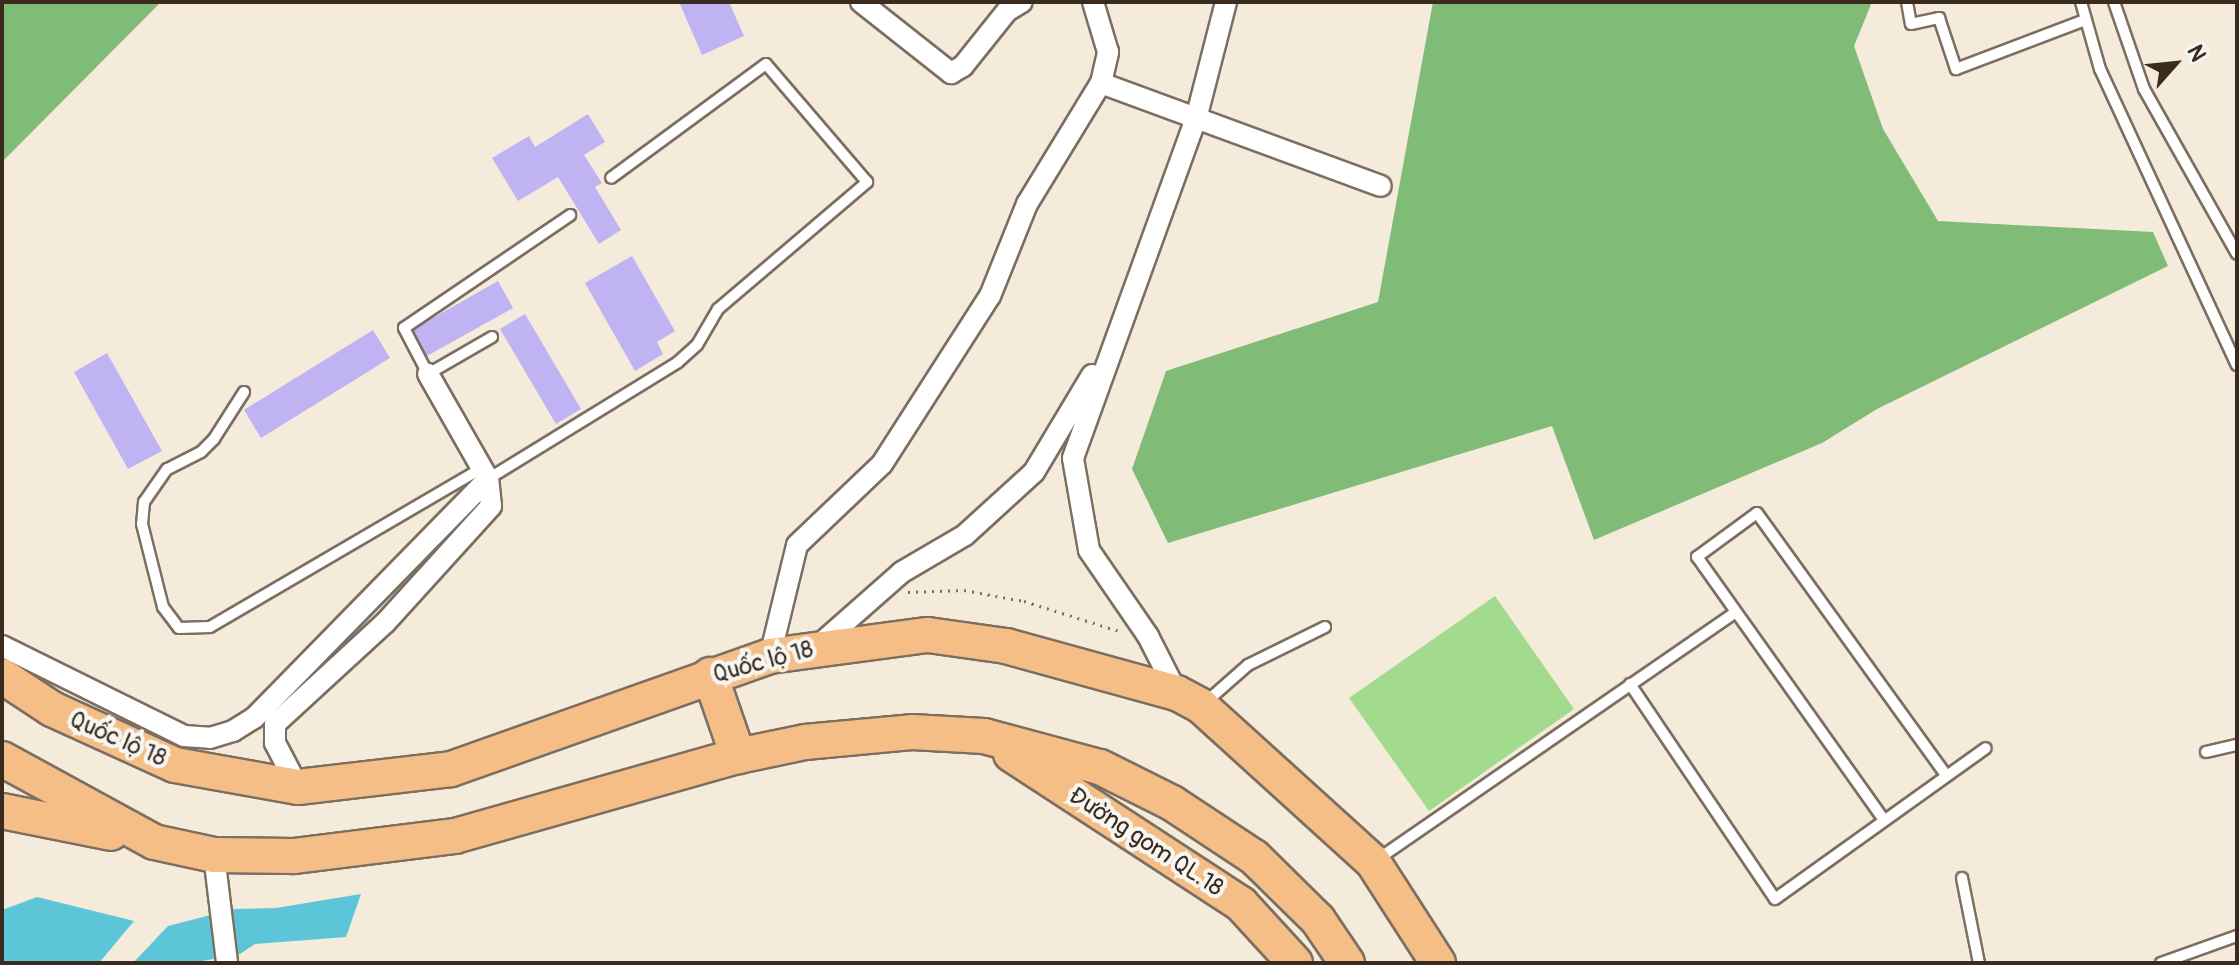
<!DOCTYPE html>
<meta charset="utf-8">
<style>
body{margin:0}
#map{position:relative;width:2239px;height:965px;overflow:hidden;background:#f4ebda;font-family:Pangolin,sans-serif}
div>[style]{position:absolute}
.green>*{inset:0;background:#a2db8d}
.forest>*{inset:0;background:#81bb78}
.water>*{inset:0;background:#5cc5d7}
.building>*{inset:0;background:#c0b3f4}
.path>*{height:3px;margin-top:-1.5px;transform-origin:0;background:repeating-linear-gradient(90deg,#7c6e60 0 2px,transparent 0 8px)}
.roads{filter:drop-shadow(2px 0 #7c6e60) drop-shadow(-2px 0 #7c6e60) drop-shadow(0 2px #7c6e60) drop-shadow(0 -2px #7c6e60)}
.service>*{height:10px;margin:-5px;padding:0 5px;transform-origin:5px;border-radius:5px;background:#fff}
.minor>*{height:20px;margin:-10px;padding:0 10px;transform-origin:10px;border-radius:10px;background:#fff}
.trunk>*{height:34px;margin:-17px;padding:0 17px;transform-origin:17px;border-radius:17px;background:#f6be87}
span{translate:-50% -50%;white-space:nowrap;text-align:center;line-height:1.15;-webkit-text-stroke:8px #f6f6f2;paint-order:stroke}
.street-label{font-size:24px;color:#3b2a1e}
.frame{position:absolute;inset:0;border:4px solid #3b2a1e;pointer-events:none}
.north{position:absolute;left:2135px;top:24px;width:80px;height:80px;-webkit-text-stroke:6px #f6f6f2;paint-order:stroke;rotate:63deg;font-size:22px;font-weight:700;line-height:32px;text-align:center;color:#3b2a1e}
.north::after{content:'';display:block;margin:auto;width:28px;height:36px;background:#3b2a1e;clip-path:polygon(50% 0,100% 100%,50% 72%,0 100%)}
</style>
<div id="map">
<div class="green">
<i style="clip-path:polygon(1495px 596px,1574px 709px,1429px 811px,1349px 698px)"></i>
</div>
<div class="forest">
<i style="clip-path:polygon(2px 2px,161px 2px,2px 162px)"></i>
<i style="clip-path:polygon(1433px 2px,1872px 2px,1854px 46px,1883px 129px,1938px 221px,2153px 232px,2168px 266px,1877px 409px,1822px 443px,1594px 540px,1552px 426px,1168px 543px,1132px 469px,1166px 371px,1378px 302px)"></i>
</div>
<div class="water">
<i style="clip-path:polygon(361px 894px,346px 937px,255px 944px,240px 954px,192px 963px,133px 963px,168px 926px,234px 909px,276px 908px)"></i>
<i style="clip-path:polygon(37px 897px,134px 921px,99px 963px,2px 963px,2px 910px)"></i>
</div>
<div class="building">
<i style="clip-path:polygon(679px 2px,729px 2px,744px 36px,702px 55px)"></i>
<i style="clip-path:polygon(588px 114px,605px 142px,584px 155px,602px 183px,595px 187px,621px 230px,599px 244px,558px 177px,518px 201px,492px 158px,529px 136px,535px 147px)"></i>
<i style="clip-path:polygon(632px 256px,675px 331px,657px 342px,663px 354px,635px 371px,585px 283px)"></i>
<i style="clip-path:polygon(498px 281px,513px 308px,425px 357px,410px 331px)"></i>
<i style="clip-path:polygon(525px 314px,581px 409px,556px 424px,500px 329px)"></i>
<i style="clip-path:polygon(373px 330px,390px 358px,261px 438px,244px 410px)"></i>
<i style="clip-path:polygon(107px 353px,162px 451px,128px 469px,74px 372px)"></i>
</div>
<div class="path">
<i style="left:908px;top:592px;width:56px;rotate:-2deg"></i>
<i style="left:964px;top:590px;width:61px;rotate:10.4deg"></i>
<i style="left:1024px;top:601px;width:100px;rotate:17.5deg"></i>
</div>
<div class="roads">
<div class="service">
<i style="left:1907px;top:2px;width:22px;rotate:80deg"></i>
<i style="left:1911px;top:24px;width:29px;rotate:-12deg"></i>
<i style="left:1939px;top:18px;width:54px;rotate:71.6deg"></i>
<i style="left:1956px;top:69px;width:138px;rotate:-20.8deg"></i>
<i style="left:2081px;top:2px;width:70px;rotate:74.2deg"></i>
<i style="left:2100px;top:69px;width:326px;rotate:65.2deg"></i>
<i style="left:2114px;top:2px;width:92px;rotate:71deg"></i>
<i style="left:2144px;top:89px;width:189px;rotate:60.6deg"></i>
<i style="left:492px;top:337px;width:74px;rotate:150deg"></i>
<i style="left:428px;top:374px;width:52px;rotate:-117.6deg"></i>
<i style="left:404px;top:328px;width:201px;rotate:-34.2deg"></i>
<i style="left:244px;top:392px;width:56px;rotate:122.6deg"></i>
<i style="left:214px;top:439px;width:18px;rotate:135deg"></i>
<i style="left:201px;top:452px;width:38px;rotate:153deg"></i>
<i style="left:167px;top:469px;width:40px;rotate:124.9deg"></i>
<i style="left:144px;top:502px;width:22px;rotate:95deg"></i>
<i style="left:142px;top:524px;width:86px;rotate:75.8deg"></i>
<i style="left:163px;top:607px;width:26px;rotate:53deg"></i>
<i style="left:179px;top:628px;width:31px;rotate:-2deg"></i>
<i style="left:210px;top:627px;width:315px;rotate:-30.3deg"></i>
<i style="left:488px;top:479px;width:223px;rotate:-31.6deg"></i>
<i style="left:678px;top:362px;width:25px;rotate:-42deg"></i>
<i style="left:697px;top:345px;width:42px;rotate:-59.7deg"></i>
<i style="left:718px;top:309px;width:196px;rotate:-40.4deg"></i>
<i style="left:867px;top:182px;width:155px;rotate:-130.6deg"></i>
<i style="left:766px;top:64px;width:192px;rotate:143.7deg"></i>
<i style="left:1630px;top:684px;width:259px;rotate:56deg"></i>
<i style="left:1775px;top:899px;width:259px;rotate:-35.6deg"></i>
<i style="left:1206px;top:702px;width:56px;rotate:-41.4deg"></i>
<i style="left:1248px;top:665px;width:86px;rotate:-26.3deg"></i>
<i style="left:2206px;top:752px;width:32px;rotate:-13deg"></i>
<i style="left:1884px;top:820px;width:323px;rotate:-125.4deg"></i>
<i style="left:1697px;top:557px;width:74px;rotate:-36.3deg"></i>
<i style="left:1757px;top:513px;width:324px;rotate:54.2deg"></i>
<i style="left:1378px;top:859px;width:434px;rotate:-34.6deg"></i>
<i style="left:1962px;top:878px;width:87px;rotate:78.7deg"></i>
<i style="left:2161px;top:963px;width:81px;rotate:-19.6deg"></i>
</div>
<div class="minor">
<i style="left:861px;top:2px;width:115px;rotate:38.3deg"></i>
<i style="left:951px;top:73px;width:14px;rotate:-30deg"></i>
<i style="left:963px;top:66px;width:70px;rotate:-51.3deg"></i>
<i style="left:1007px;top:11px;width:17px;rotate:-31deg"></i>
<i style="left:1101px;top:83px;width:298px;rotate:20.2deg"></i>
<i style="left:2px;top:646px;width:203px;rotate:26.3deg"></i>
<i style="left:184px;top:736px;width:26px;rotate:4deg"></i>
<i style="left:210px;top:738px;width:24px;rotate:-17deg"></i>
<i style="left:233px;top:731px;width:25px;rotate:-32deg"></i>
<i style="left:254px;top:718px;width:334px;rotate:-45.6deg"></i>
<i style="left:818px;top:646px;width:112px;rotate:-41.4deg"></i>
<i style="left:902px;top:572px;width:73px;rotate:-30.4deg"></i>
<i style="left:965px;top:535px;width:93px;rotate:-42.4deg"></i>
<i style="left:1034px;top:472px;width:113px;rotate:-59.1deg"></i>
<i style="left:770px;top:656px;width:114px;rotate:-76.3deg"></i>
<i style="left:797px;top:545px;width:117px;rotate:-43.6deg"></i>
<i style="left:882px;top:464px;width:200px;rotate:-57.3deg"></i>
<i style="left:990px;top:296px;width:99px;rotate:-68.1deg"></i>
<i style="left:1027px;top:204px;width:142px;rotate:-58.6deg"></i>
<i style="left:1101px;top:83px;width:32px;rotate:-77deg"></i>
<i style="left:1108px;top:52px;width:52px;rotate:-106.7deg"></i>
<i style="left:1177px;top:693px;width:64px;rotate:-117deg"></i>
<i style="left:1148px;top:636px;width:104px;rotate:-124.5deg"></i>
<i style="left:1089px;top:550px;width:93px;rotate:-99.9deg"></i>
<i style="left:1073px;top:458px;width:365px;rotate:-70.1deg"></i>
<i style="left:1197px;top:115px;width:117px;rotate:-75.6deg"></i>
<i style="left:298px;top:787px;width:50px;rotate:-117.6deg"></i>
<i style="left:275px;top:743px;width:19px;rotate:-90deg"></i>
<i style="left:275px;top:724px;width:149px;rotate:-42.6deg"></i>
<i style="left:385px;top:623px;width:158px;rotate:-47.8deg"></i>
<i style="left:491px;top:506px;width:27px;rotate:-96deg"></i>
<i style="left:488px;top:479px;width:121px;rotate:-119.7deg"></i>
<i style="left:214px;top:855px;width:109px;rotate:83.1deg"></i>
</div>
<div class="trunk">
<i style="left:710px;top:675px;width:86px;rotate:70.9deg"></i>
<i style="left:2px;top:676px;width:60px;rotate:33.4deg"></i>
<i style="left:52px;top:709px;width:135px;rotate:24.5deg"></i>
<i style="left:175px;top:765px;width:125px;rotate:10.1deg"></i>
<i style="left:298px;top:787px;width:154px;rotate:-6.7deg"></i>
<i style="left:451px;top:769px;width:338px;rotate:-19.5deg"></i>
<i style="left:770px;top:656px;width:159px;rotate:-7.6deg"></i>
<i style="left:928px;top:635px;width:79px;rotate:8deg"></i>
<i style="left:1006px;top:646px;width:177px;rotate:15.4deg"></i>
<i style="left:1177px;top:693px;width:27px;rotate:28deg"></i>
<i style="left:1201px;top:706px;width:232px;rotate:42.2deg"></i>
<i style="left:1373px;top:862px;width:120px;rotate:57.2deg"></i>
<i style="left:1011px;top:754px;width:275px;rotate:33.1deg"></i>
<i style="left:1241px;top:904px;width:80px;rotate:47.5deg"></i>
<i style="left:2px;top:759px;width:173px;rotate:28.6deg"></i>
<i style="left:154px;top:842px;width:61px;rotate:12.2deg"></i>
<i style="left:214px;top:855px;width:80px;rotate:0.7deg"></i>
<i style="left:294px;top:856px;width:162px;rotate:-7.1deg"></i>
<i style="left:455px;top:836px;width:294px;rotate:-15.8deg"></i>
<i style="left:738px;top:756px;width:68px;rotate:-11.8deg"></i>
<i style="left:805px;top:742px;width:107px;rotate:-5.3deg"></i>
<i style="left:912px;top:732px;width:72px;rotate:3.2deg"></i>
<i style="left:984px;top:736px;width:120px;rotate:15deg"></i>
<i style="left:1100px;top:767px;width:80px;rotate:26.6deg"></i>
<i style="left:1172px;top:803px;width:98px;rotate:33.4deg"></i>
<i style="left:1254px;top:857px;width:90px;rotate:44.5deg"></i>
<i style="left:1318px;top:920px;width:52px;rotate:56deg"></i>
<i style="left:2px;top:811px;width:111px;rotate:11.4deg"></i>
</div>
</div>
<div class="street-label">
<span style="left:763px;top:662px;rotate:-15deg">Quốc lộ 18</span>
<span style="left:118px;top:739px;rotate:24deg">Quốc lộ 18</span>
<span style="left:1146px;top:842px;rotate:33deg">Đường gom QL.18</span>
</div>
<div class="frame"></div>
<div class="north">N</div>
</div>
